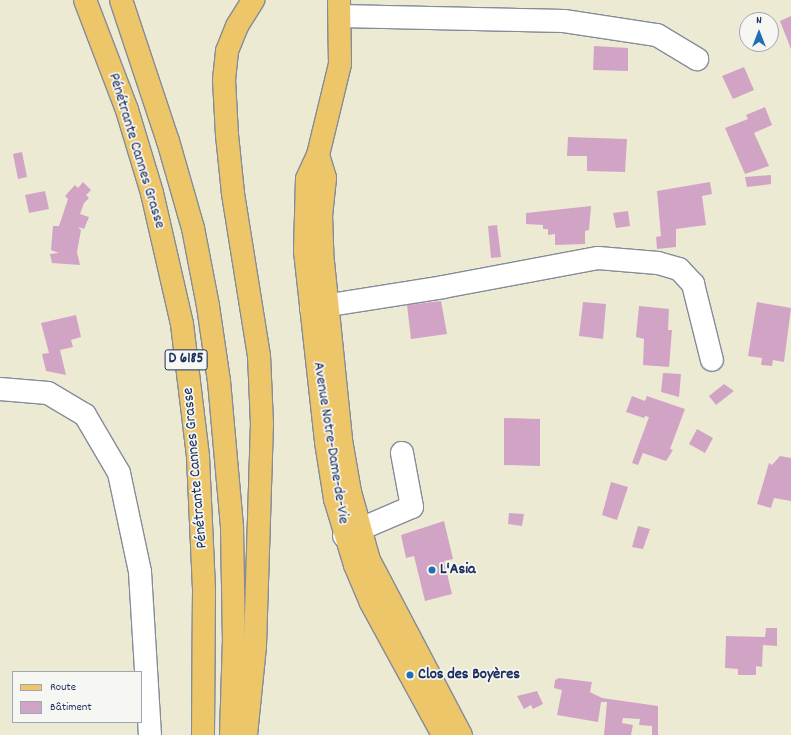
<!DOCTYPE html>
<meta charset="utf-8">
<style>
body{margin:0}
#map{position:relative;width:791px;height:735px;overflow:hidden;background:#edead4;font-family:Dekko,sans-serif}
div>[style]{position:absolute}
.building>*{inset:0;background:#d1a4c6}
.roads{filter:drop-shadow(1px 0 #848c99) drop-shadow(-1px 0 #848c99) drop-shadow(0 1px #848c99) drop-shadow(0 -1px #848c99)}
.minor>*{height:22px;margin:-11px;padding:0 11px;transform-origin:11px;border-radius:11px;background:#fff}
.major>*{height:22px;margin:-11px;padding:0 11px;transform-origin:11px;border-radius:11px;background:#ecc669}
.highway>*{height:22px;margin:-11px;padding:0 11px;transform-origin:11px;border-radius:11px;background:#ecc669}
.dots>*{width:11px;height:11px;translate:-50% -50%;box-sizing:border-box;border:2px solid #f6f6f2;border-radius:50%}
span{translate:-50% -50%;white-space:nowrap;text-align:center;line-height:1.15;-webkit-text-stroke:3.5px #f6f6f2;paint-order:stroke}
.shield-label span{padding:1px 3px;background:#f6f6f2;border:1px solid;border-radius:3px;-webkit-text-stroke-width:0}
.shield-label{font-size:15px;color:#1b2f5e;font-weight:700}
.street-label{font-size:16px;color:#1b2f5e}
.poi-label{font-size:16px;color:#1b2f5e;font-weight:700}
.left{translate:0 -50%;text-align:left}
.legend{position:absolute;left:12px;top:671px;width:130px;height:52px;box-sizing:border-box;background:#f6f6f2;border:1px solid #9ea6b7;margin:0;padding:5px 7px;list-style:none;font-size:12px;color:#1b2f5e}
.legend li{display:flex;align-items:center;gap:8px;height:20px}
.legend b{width:20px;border:1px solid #9ea6b7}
.north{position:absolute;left:739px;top:12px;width:40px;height:40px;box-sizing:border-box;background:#f6f6f2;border:1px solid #9ea6b7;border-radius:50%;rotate:0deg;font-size:11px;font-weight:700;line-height:16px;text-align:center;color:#1b2f5e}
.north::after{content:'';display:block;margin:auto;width:14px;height:18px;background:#1f6fb2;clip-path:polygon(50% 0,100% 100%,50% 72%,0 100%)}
</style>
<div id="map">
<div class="building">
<i style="clip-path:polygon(791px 16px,791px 49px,780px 21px)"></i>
<i style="clip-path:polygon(594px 46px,628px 48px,628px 71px,593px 70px)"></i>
<i style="clip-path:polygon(744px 67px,754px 90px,733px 99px,722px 76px)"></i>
<i style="clip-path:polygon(765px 107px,772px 125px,754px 133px,769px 166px,745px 174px,725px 128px,748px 119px,746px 115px)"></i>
<i style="clip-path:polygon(568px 137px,627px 139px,625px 172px,587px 171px,587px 156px,567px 156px)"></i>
<i style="clip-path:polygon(22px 152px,27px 177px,18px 179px,13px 154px)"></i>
<i style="clip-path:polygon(771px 175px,771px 184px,747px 187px,745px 177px)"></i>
<i style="clip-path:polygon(83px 182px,91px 190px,86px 195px,89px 198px,84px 203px,80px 214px,89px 217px,84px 229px,78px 227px,81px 230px,77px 252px,80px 265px,52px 263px,50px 254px,59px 253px,51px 250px,53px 226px,59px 226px,68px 199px,65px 196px,75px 185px,78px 188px)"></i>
<i style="clip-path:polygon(710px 182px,712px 194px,702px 196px,706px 225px,676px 229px,676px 247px,657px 249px,656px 237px,661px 236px,657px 191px)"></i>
<i style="clip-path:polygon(45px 191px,49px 209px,29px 213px,25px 195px)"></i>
<i style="clip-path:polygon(591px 206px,589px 230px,585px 231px,585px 244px,555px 245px,555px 234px,548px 235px,548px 229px,543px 229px,543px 225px,526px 224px,526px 213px)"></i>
<i style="clip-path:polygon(628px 211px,630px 226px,616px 228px,613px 213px)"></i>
<i style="clip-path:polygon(497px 225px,501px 257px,491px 258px,488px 226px)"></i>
<i style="clip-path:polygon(441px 301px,447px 334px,411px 339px,407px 305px)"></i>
<i style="clip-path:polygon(583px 302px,606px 304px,603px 339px,579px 336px)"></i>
<i style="clip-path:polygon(757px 302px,791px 308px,784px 362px,773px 360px,772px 366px,761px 365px,762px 358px,748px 356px)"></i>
<i style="clip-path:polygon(639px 306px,669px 309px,668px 330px,672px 330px,669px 367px,643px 365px,644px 339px,636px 337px)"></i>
<i style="clip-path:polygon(76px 315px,81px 337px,71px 340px,73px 347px,60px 350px,66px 375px,46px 371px,42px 354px,49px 353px,41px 323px)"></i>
<i style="clip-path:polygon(663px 373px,681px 374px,679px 397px,661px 392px)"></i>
<i style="clip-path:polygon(724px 384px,734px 391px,716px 405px,709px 396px)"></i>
<i style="clip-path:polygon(632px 396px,645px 401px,647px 396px,685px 409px,670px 449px,673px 450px,666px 461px,643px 453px,638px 465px,632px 463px,649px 417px,645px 416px,644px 418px,626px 412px)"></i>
<i style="clip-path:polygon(504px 418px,540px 419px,540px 466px,504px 465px)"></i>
<i style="clip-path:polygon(697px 429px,713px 438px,705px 453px,689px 444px)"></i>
<i style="clip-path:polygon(780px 456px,791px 458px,791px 501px,774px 498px,771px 508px,757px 504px,769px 463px,772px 465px)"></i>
<i style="clip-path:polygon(611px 482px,628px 487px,617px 520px,602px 515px)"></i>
<i style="clip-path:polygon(509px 513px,524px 514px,522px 526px,508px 524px)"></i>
<i style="clip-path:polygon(444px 521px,453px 559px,444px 561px,452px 594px,425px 601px,414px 556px,406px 558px,401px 535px)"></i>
<i style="clip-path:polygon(638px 526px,650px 529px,643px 549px,632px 547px)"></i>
<i style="clip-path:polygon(766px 628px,777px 628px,777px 646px,763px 645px,762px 667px,756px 666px,756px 675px,738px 675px,738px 669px,725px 668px,726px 636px,765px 637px)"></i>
<i style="clip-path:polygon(559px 678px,592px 682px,590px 692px,602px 698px,658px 706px,658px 735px,652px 735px,652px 726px,639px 725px,640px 719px,623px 718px,622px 723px,633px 725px,631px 735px,604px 735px,607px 702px,601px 702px,598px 722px,557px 715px,562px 690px,554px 688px,555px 680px)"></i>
<i style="clip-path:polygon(537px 691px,543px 704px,533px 709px,531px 705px,524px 709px,517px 696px)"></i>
</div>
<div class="roads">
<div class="minor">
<i style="left:341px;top:16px;width:223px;rotate:1.3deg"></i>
<i style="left:564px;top:21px;width:94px;rotate:8.6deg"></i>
<i style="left:657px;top:35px;width:47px;rotate:31deg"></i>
<i style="left:311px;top:308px;width:134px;rotate:-9deg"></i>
<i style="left:443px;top:287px;width:158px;rotate:-10.6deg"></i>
<i style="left:598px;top:258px;width:60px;rotate:4.8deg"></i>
<i style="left:658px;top:263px;width:22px;rotate:16deg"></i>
<i style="left:679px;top:269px;width:21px;rotate:47deg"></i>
<i style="left:693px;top:284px;width:78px;rotate:76deg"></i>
<i style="left:0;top:389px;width:48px;rotate:4.8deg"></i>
<i style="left:48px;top:393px;width:43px;rotate:30.7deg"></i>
<i style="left:85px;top:415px;width:67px;rotate:59.6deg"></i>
<i style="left:119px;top:473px;width:101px;rotate:78deg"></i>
<i style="left:140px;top:572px;width:163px;rotate:86.5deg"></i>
<i style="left:344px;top:536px;width:74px;rotate:-23.1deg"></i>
<i style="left:412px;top:507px;width:55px;rotate:-100.5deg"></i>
</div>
<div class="major">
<i style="left:339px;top:0;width:64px;rotate:89.1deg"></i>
<i style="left:340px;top:64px;width:94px;rotate:103.6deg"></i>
<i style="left:318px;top:155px;width:26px;rotate:115deg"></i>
<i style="left:307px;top:179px;width:72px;rotate:91.6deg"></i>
<i style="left:305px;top:251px;width:192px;rotate:83.7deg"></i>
<i style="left:326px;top:442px;width:58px;rotate:81deg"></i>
<i style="left:335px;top:499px;width:69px;rotate:73.1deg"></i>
<i style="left:355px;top:565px;width:39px;rotate:67deg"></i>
<i style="left:370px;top:601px;width:153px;rotate:61.4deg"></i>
<i style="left:318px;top:155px;width:24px;rotate:73deg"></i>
<i style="left:325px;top:178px;width:37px;rotate:96deg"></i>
<i style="left:321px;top:215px;width:37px;rotate:88deg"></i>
<i style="left:322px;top:252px;width:189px;rotate:84.2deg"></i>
<i style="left:341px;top:440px;width:53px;rotate:80.2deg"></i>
<i style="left:350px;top:492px;width:71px;rotate:74.4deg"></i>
<i style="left:369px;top:560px;width:198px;rotate:62.3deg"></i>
</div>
<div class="highway">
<i style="left:85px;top:0;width:118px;rotate:69.1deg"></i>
<i style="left:127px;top:110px;width:87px;rotate:73.2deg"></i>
<i style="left:152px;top:193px;width:134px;rotate:77.1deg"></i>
<i style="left:182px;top:324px;width:134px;rotate:83.1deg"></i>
<i style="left:198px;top:457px;width:133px;rotate:87.4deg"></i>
<i style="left:204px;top:590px;width:145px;rotate:90.4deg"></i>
<i style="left:121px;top:0;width:149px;rotate:71.6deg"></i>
<i style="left:168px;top:141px;width:91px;rotate:74deg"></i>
<i style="left:193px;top:228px;width:79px;rotate:79.1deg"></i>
<i style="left:208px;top:306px;width:76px;rotate:81.7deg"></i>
<i style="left:219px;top:381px;width:148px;rotate:84.9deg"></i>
<i style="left:232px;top:528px;width:111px;rotate:89deg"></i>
<i style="left:234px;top:639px;width:96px;rotate:91.8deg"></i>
<i style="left:246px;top:735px;width:89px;rotate:-84.2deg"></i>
<i style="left:255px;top:646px;width:222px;rotate:-88.2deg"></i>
<i style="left:262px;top:424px;width:68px;rotate:-92.5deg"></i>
<i style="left:259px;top:356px;width:165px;rotate:-99.1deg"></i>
<i style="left:233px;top:193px;width:58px;rotate:-95.9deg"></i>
<i style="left:227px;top:135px;width:55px;rotate:-93.1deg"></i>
<i style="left:224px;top:80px;width:29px;rotate:-84deg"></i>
<i style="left:227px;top:51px;width:27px;rotate:-68deg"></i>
<i style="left:237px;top:26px;width:31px;rotate:-58deg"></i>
</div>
</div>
<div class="dots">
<i style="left:432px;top:570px;background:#1f6fb2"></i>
<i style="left:410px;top:675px;background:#1f6fb2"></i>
</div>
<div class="shield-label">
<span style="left:186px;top:360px">D 6185</span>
</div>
<div class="street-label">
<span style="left:136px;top:151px;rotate:73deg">Pénétrante Cannes Grasse</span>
<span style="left:330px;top:443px;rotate:81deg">Avenue Notre-Dame-de-Vie</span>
<span style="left:196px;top:468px;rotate:-95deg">Pénétrante Cannes Grasse</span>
</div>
<div class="poi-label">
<span class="left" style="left:440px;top:570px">L'Asia</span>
<span class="left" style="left:418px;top:675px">Clos des Boyères</span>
</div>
<ul class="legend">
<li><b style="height:5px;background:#ecc669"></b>Route</li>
<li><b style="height:11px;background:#d1a4c6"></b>Bâtiment</li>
</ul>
<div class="north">N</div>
</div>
